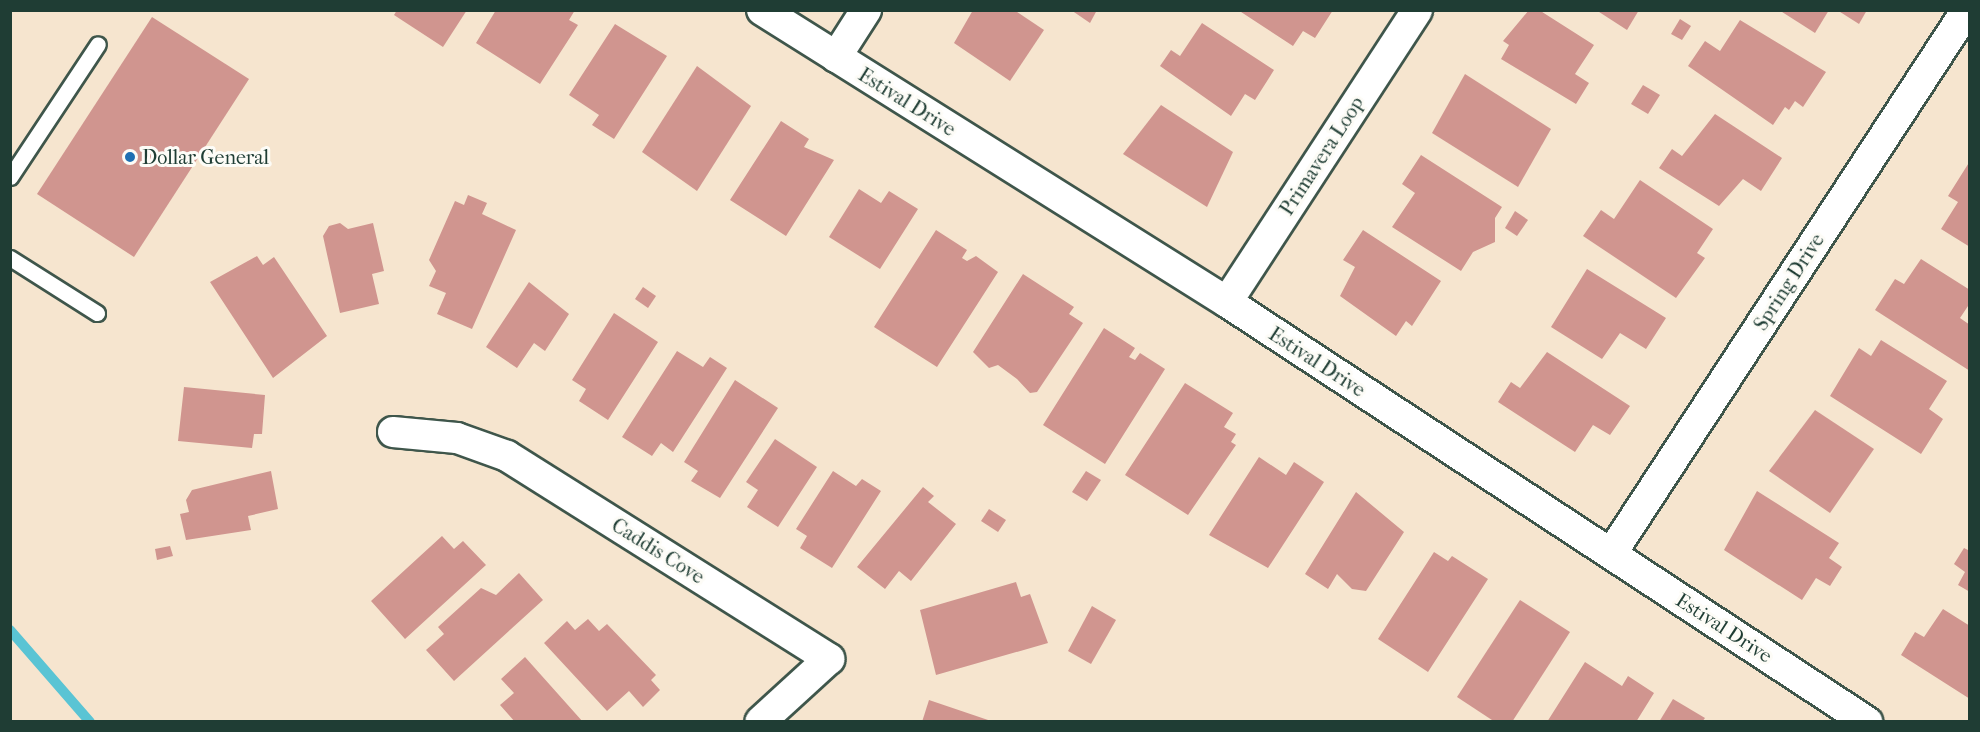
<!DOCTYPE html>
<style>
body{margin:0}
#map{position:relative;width:1980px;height:732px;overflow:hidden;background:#f6e5cf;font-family:"IM FELL French Canon",serif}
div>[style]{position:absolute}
.stream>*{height:10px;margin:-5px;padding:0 5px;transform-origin:5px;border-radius:5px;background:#5ac4d4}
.building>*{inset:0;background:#d0958f}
.roads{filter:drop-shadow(2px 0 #3f564b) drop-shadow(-2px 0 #3f564b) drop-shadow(0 2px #3f564b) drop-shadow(0 -2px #3f564b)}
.service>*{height:15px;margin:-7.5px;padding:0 7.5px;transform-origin:7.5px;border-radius:7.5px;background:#fff}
.minor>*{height:30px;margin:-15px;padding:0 15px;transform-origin:15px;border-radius:15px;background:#fff}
.dots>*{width:16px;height:16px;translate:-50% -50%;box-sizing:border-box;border:3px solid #fdfcf7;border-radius:50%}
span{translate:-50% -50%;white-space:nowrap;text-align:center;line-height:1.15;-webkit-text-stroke:6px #fdfcf7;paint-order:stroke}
.street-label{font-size:20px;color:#1f3d34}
.poi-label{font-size:20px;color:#1f3d34}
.left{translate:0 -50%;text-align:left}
.frame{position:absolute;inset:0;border:12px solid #1f3d34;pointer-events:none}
</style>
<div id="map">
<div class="stream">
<i style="left:10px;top:630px;width:122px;rotate:49deg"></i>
</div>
<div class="building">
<i style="clip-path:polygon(397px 10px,467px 10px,443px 47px,394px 15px)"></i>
<i style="clip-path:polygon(496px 10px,575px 10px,569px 20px,578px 25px,540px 84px,476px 43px)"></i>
<i style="clip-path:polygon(973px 10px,1014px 10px,1044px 30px,1010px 81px,954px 43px)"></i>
<i style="clip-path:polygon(1071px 10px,1097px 10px,1090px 23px)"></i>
<i style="clip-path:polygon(1238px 10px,1333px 10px,1315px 38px,1303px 31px,1293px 46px)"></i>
<i style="clip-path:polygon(1529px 10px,1539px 10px,1594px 45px,1575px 74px,1589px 83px,1576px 104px,1501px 59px,1509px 45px,1503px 41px)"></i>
<i style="clip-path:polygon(1596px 10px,1639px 10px,1627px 30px)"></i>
<i style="clip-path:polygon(1779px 10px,1829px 10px,1815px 33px)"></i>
<i style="clip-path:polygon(1837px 10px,1867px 10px,1859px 24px)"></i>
<i style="clip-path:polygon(152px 17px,249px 79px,134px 257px,37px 194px)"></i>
<i style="clip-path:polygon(1680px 19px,1691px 26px,1682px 40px,1671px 34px)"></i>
<i style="clip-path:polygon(1740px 20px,1826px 72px,1803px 107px,1795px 101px,1789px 110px,1785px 107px,1773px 125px,1688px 66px,1705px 41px,1720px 51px)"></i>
<i style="clip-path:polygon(1202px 23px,1274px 70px,1255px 100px,1245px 94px,1231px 116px,1160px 66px,1171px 50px,1180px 56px)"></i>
<i style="clip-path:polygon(615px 24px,667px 56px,614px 139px,592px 125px,599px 115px,569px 95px)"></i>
<i style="clip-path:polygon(697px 66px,751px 106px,697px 191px,642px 152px)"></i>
<i style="clip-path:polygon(1465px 74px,1551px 129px,1518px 187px,1432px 133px)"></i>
<i style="clip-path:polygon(1643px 85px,1660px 95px,1648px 114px,1631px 104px)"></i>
<i style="clip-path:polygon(1161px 105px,1233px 152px,1207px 207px,1123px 154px)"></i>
<i style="clip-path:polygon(1715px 114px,1782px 158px,1761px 191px,1743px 179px,1719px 206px,1659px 168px,1672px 149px,1682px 156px)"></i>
<i style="clip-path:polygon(781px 121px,809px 139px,804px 147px,834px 160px,786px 236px,730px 200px)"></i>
<i style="clip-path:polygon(1421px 155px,1502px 207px,1495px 218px,1495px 242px,1473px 252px,1461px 271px,1392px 227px,1415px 193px,1402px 184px)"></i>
<i style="clip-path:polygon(1970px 161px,1970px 247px,1941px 229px,1958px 202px,1948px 196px)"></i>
<i style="clip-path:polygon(1640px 180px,1713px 229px,1697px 253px,1705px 258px,1676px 298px,1583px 236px,1601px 210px,1614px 219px)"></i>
<i style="clip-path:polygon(859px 189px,881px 203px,889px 191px,918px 209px,880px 269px,829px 237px)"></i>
<i style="clip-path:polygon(468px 195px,487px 203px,482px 214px,516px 230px,472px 329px,437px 314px,446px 293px,429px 286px,436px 271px,429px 260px,455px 201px,464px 205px)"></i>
<i style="clip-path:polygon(1515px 211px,1528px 220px,1517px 236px,1505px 228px)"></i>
<i style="clip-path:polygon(340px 223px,348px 229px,373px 223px,384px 271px,372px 274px,379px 304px,340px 313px,323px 236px,329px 226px)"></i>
<i style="clip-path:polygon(936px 230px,967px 250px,962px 258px,967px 261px,976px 256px,998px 272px,937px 367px,874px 327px)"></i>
<i style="clip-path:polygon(1363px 230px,1441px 281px,1412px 326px,1406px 321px,1396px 336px,1340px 296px,1355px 267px,1343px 260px)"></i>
<i style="clip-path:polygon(257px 256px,263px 265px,274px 257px,327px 336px,273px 378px,210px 282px)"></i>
<i style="clip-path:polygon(1921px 259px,1970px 290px,1970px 303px,1960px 318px,1970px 325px,1970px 371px,1875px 310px,1895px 279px,1904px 284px)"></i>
<i style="clip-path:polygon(1587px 269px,1666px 318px,1646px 349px,1620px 333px,1602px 359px,1551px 327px)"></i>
<i style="clip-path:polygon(1023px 274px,1074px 307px,1069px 314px,1083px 323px,1037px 392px,1030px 393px,1017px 379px,998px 365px,989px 368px,973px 352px)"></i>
<i style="clip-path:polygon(529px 282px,569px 314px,545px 351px,534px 343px,517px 368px,486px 347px)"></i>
<i style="clip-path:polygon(643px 287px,656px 296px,648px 308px,635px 299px)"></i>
<i style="clip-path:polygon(614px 313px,658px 342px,608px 420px,579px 401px,586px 389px,572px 380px)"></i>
<i style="clip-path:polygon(1104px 328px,1135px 348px,1129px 357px,1135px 360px,1140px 353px,1165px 369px,1105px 464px,1043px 425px)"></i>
<i style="clip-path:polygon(1881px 340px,1947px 381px,1929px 409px,1943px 419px,1921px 454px,1830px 396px,1859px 348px,1871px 356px)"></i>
<i style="clip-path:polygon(677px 351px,703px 367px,710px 357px,727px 368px,673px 452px,661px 443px,652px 456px,622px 437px)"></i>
<i style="clip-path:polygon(1547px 352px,1630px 406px,1610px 435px,1593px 425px,1575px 452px,1498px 402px,1511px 382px,1520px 388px)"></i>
<i style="clip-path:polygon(735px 380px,778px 408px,720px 498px,691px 481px,698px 471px,684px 462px)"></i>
<i style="clip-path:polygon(1185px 383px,1233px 413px,1224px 427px,1236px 434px,1231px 442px,1236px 445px,1188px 515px,1125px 475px)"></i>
<i style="clip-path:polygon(184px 387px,265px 395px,262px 434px,254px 434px,252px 448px,178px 441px)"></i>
<i style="clip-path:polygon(1815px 410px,1874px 449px,1830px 513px,1769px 471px)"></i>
<i style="clip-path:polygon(775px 439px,817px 467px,778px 527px,747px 507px,758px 490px,746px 482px)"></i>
<i style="clip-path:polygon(1259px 457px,1286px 475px,1294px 462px,1324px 482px,1268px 568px,1209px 535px)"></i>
<i style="clip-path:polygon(271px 471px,278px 509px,248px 516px,251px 530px,186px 540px,180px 514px,189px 512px,186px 500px,192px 490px)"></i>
<i style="clip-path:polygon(833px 471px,856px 486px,862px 479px,881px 491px,832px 568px,800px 548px,807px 536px,796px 529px)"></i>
<i style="clip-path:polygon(1086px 471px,1101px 480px,1087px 501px,1072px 492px)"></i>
<i style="clip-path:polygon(923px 487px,934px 496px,928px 502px,956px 524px,911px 581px,899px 571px,885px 589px,857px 567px)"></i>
<i style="clip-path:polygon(1757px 491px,1839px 543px,1829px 558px,1842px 567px,1830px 586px,1816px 578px,1802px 600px,1724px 550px)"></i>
<i style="clip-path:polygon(1356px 492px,1404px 532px,1366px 591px,1352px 589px,1337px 574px,1328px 589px,1305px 574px)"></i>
<i style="clip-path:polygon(989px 509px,1006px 520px,998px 532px,981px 521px)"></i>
<i style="clip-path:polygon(442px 536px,454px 549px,463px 541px,486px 565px,405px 639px,371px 601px)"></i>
<i style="clip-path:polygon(170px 546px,173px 556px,157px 560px,155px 549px)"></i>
<i style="clip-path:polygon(1964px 548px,1970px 551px,1970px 592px,1958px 585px,1965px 572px,1954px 564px)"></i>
<i style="clip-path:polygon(1434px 552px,1448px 561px,1452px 556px,1488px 579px,1428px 672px,1378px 639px)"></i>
<i style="clip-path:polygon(519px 573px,543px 600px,454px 681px,426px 650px,444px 634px,438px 627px,481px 588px,496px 595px)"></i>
<i style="clip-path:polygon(1016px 582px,1021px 597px,1030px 594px,1048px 643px,936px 675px,920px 610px)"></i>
<i style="clip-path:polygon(1520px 600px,1570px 632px,1512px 722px,1495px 722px,1457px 697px)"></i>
<i style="clip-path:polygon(1092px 606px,1116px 620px,1091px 664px,1068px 651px)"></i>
<i style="clip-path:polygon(1943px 609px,1970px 626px,1970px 699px,1901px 655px,1915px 632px,1924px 637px)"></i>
<i style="clip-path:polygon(588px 619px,599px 631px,607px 624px,656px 675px,651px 680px,660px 690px,643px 707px,629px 691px,607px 711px,544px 643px,567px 621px,575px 630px)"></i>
<i style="clip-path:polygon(525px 657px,583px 722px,515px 722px,500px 705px,514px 693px,501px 679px)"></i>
<i style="clip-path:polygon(1585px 662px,1622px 686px,1628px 676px,1654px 693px,1636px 722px,1547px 722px)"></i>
<i style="clip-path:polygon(1673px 699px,1705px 718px,1702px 722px,1659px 722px)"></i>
<i style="clip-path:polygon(929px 700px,991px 721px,991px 722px,922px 722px)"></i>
</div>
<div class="roads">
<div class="service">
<i style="left:10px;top:177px;width:159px;rotate:-56.5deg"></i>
<i style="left:10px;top:258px;width:103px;rotate:32.3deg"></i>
</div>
<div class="minor">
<i style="left:762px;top:10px;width:549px;rotate:32.13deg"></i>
<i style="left:1227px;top:302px;width:766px;rotate:33.27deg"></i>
<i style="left:836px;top:57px;width:56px;rotate:-57.4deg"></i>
<i style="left:1227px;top:302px;width:348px;rotate:-56.9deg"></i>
<i style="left:393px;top:432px;width:64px;rotate:5.4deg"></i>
<i style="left:457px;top:438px;width:53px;rotate:19.8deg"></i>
<i style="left:507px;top:456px;width:381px;rotate:32.2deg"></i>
<i style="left:829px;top:659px;width:93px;rotate:137.6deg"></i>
<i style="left:1611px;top:554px;width:650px;rotate:-56.8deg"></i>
</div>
</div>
<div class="dots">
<i style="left:130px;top:157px;background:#1f6fb2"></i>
</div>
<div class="street-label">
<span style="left:907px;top:102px;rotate:32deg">Estival Drive</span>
<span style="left:1322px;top:156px;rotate:-57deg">Primavera Loop</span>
<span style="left:1789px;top:282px;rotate:-57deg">Spring Drive</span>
<span style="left:1317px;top:362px;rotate:33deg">Estival Drive</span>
<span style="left:658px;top:551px;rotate:32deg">Caddis Cove</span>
<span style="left:1724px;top:628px;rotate:33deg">Estival Drive</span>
</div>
<div class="poi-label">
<span class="left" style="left:142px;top:157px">Dollar General</span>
</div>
<div class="frame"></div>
</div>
